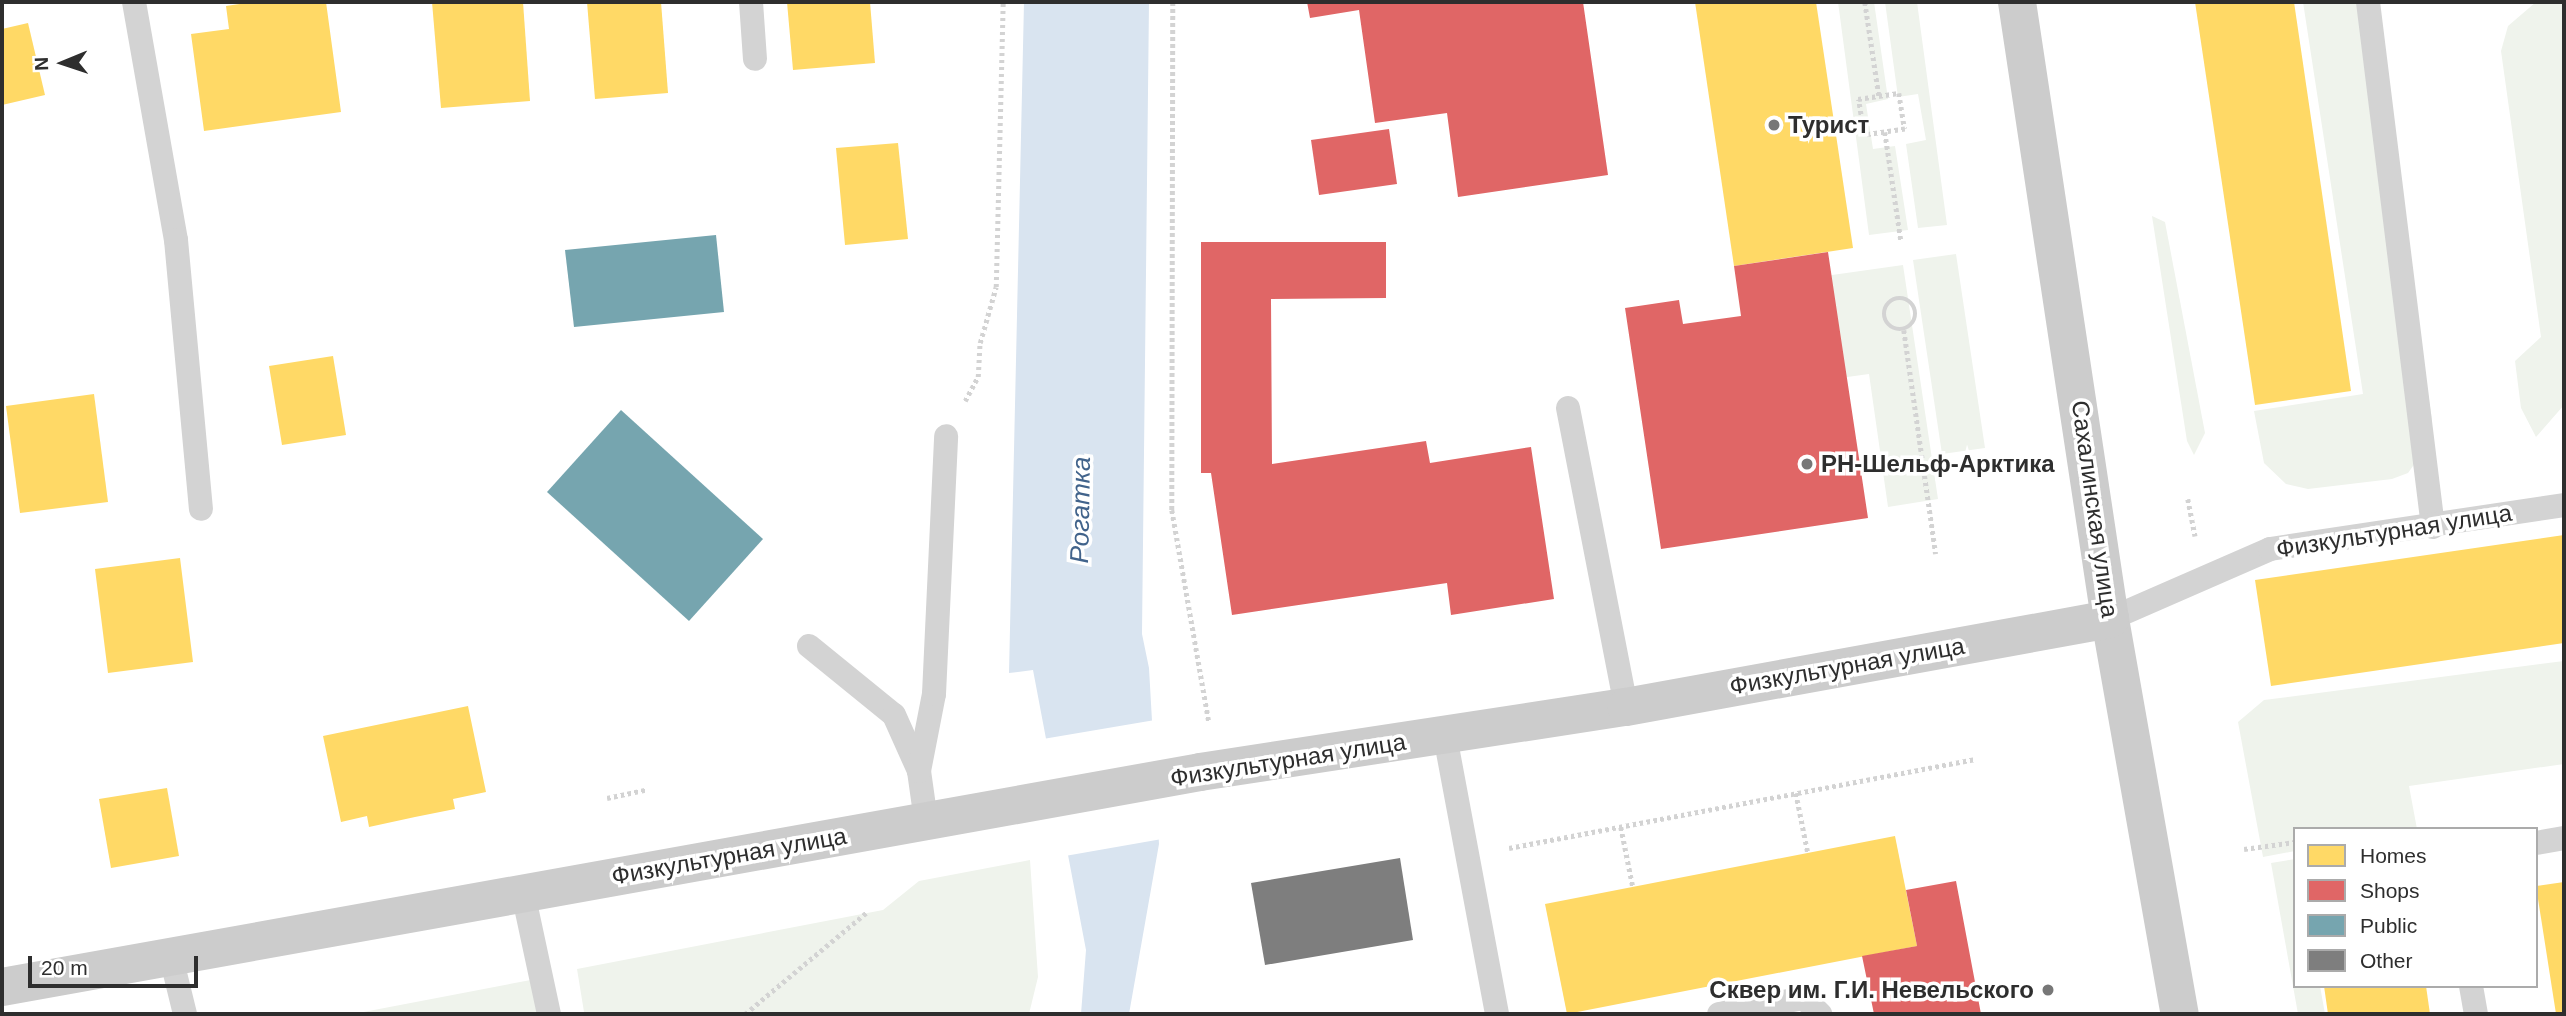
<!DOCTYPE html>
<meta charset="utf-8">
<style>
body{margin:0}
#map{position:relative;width:2566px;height:1016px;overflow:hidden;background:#fff;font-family:Arial,sans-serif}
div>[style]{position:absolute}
.green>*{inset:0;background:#eff3ec}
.water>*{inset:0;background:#d9e4f0}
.pier>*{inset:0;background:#fff}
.homes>*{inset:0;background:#ffd966}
.shops>*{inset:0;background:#e06666}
.public>*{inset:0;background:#76a5af}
.building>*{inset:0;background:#7e7e7e}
.path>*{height:4.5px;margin-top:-2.25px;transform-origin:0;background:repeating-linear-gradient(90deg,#d3d3d3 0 3.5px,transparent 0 7px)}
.path>.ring{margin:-2.25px;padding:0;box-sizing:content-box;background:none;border:4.5px solid #d3d3d3;border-radius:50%}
.lane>*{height:24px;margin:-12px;padding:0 12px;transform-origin:12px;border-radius:12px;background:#d3d3d3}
.secondary>*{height:38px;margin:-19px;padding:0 19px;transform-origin:19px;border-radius:19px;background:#ccc}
.dots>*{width:19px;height:19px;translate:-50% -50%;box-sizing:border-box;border:4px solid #fff;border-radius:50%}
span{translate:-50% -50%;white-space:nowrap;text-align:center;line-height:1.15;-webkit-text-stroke:7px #fff;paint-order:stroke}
.poi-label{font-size:24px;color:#2e2e2e;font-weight:700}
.left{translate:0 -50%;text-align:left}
.right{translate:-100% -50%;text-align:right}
.street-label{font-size:24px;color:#2e2e2e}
.water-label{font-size:26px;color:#41638b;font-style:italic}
.frame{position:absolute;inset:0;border:4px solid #2e2e2e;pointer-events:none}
.legend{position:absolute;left:2293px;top:827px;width:245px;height:161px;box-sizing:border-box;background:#fff;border:2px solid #ababab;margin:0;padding:9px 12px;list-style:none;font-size:21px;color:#2e2e2e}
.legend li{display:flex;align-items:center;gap:14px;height:35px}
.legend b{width:35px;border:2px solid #ababab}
.north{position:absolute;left:28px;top:28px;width:70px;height:70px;-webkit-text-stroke:5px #fff;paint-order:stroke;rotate:268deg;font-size:19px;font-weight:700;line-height:28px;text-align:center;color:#2e2e2e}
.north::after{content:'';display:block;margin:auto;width:24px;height:32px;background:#2e2e2e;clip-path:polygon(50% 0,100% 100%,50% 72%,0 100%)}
.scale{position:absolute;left:28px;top:956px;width:170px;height:32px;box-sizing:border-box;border:4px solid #2e2e2e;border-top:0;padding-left:9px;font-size:21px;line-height:24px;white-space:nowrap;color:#2e2e2e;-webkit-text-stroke:5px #fff;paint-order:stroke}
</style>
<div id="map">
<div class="green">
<i style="clip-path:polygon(1838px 2px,1874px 2px,1888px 99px,1866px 104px,1873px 149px,1895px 146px,1908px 230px,1869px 235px)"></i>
<i style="clip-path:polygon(1885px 2px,1917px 2px,1947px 225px,1918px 228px,1906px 144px,1926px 140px,1918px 94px,1898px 97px)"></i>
<i style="clip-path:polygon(2303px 2px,2369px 2px,2432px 420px,2431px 441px,2408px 473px,2392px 479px,2308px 489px,2286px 484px,2264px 463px,2254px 411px,2363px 394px)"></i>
<i style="clip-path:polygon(2536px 2px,2564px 2px,2564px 405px,2536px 437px,2521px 408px,2515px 361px,2541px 337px,2501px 51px,2508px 26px)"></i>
<i style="clip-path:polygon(2152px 216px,2165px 222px,2205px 433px,2194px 455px,2187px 441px)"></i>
<i style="clip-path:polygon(1956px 254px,1985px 448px,1942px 454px,1913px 260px)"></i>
<i style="clip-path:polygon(1903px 265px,1938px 499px,1888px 507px,1869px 374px,1840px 378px,1825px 276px)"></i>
<i style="clip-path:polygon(2564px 661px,2564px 764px,2409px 786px,2417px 829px,2295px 829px,2295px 851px,2263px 857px,2238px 722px,2264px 700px)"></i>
<i style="clip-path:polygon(2295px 859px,2295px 986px,2320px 986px,2325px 1014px,2298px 1014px,2271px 863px)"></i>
<i style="clip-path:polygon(1030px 860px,1038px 977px,1029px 1014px,584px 1012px,577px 969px,883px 910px,919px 881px)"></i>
<i style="clip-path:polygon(536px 979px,546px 1014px,353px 1014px)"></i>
</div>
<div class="water">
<i style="clip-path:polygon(1024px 2px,1149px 2px,1142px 634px,1149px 668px,1159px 844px,1129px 1014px,1081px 1014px,1086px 950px,1033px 670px,1009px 673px)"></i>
</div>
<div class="pier">
<i style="clip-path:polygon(1155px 720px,1162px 839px,1065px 856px,1043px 739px)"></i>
</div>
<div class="homes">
<i style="clip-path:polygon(253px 2px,326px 2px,341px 112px,204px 131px,191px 34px,229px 29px,226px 6px)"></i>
<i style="clip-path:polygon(432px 2px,523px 2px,530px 101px,441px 108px)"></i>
<i style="clip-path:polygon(587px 2px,661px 2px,668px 93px,595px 99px)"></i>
<i style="clip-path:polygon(787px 2px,870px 2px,875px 63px,793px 70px)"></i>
<i style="clip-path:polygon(1695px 2px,1816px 2px,1853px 248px,1734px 266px)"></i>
<i style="clip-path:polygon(2195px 2px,2294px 2px,2351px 391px,2255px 405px)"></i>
<i style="clip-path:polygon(28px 23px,45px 95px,2px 105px,2px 29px)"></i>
<i style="clip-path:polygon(898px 143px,908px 239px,845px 245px,836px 148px)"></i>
<i style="clip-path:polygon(333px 356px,346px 435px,282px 445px,269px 366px)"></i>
<i style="clip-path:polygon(94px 394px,108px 502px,20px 513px,6px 406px)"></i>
<i style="clip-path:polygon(2564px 535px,2564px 643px,2271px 686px,2255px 580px)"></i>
<i style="clip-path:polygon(180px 558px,193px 662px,108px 673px,95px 569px)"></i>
<i style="clip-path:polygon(468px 706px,486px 792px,453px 799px,455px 809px,415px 817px,369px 827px,367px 816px,341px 822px,323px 736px)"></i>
<i style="clip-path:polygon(167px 788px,179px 856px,111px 868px,99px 799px)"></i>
<i style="clip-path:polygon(1895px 836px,1917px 946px,1567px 1014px,1545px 904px)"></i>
<i style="clip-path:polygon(2564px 882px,2564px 1014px,2556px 1014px,2536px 886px)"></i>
<i style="clip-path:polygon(2324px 986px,2426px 986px,2430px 1014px,2328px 1014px)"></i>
</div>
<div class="shops">
<i style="clip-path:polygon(1307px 2px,1583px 2px,1608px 175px,1458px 197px,1447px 113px,1375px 123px,1359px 10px,1310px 18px)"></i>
<i style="clip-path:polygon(1389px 129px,1397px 184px,1319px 195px,1311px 140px)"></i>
<i style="clip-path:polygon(1201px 242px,1386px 242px,1386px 298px,1271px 299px,1272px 464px,1426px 441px,1430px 463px,1531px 447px,1554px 599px,1451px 615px,1447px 583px,1232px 615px,1211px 473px,1201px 473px)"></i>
<i style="clip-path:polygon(1828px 252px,1868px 518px,1661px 549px,1625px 308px,1679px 300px,1683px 324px,1741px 316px,1734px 266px)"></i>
<i style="clip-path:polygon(1956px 881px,1981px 1014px,1874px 1014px,1862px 956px,1917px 946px,1906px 890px)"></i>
</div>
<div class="public">
<i style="clip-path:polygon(716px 235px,724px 312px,574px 327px,565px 250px)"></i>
<i style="clip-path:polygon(621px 410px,763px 539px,689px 621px,547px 492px)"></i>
</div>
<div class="building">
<i style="clip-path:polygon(1400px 858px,1413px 940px,1265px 965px,1251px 883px)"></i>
</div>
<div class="path">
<i style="left:1173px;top:2px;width:508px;rotate:90.11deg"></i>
<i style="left:1172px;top:510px;width:214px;rotate:80.1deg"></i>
<i style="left:1865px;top:2px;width:95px;rotate:81.5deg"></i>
<i style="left:1899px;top:93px;width:36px;rotate:81deg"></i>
<i style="left:1905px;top:129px;width:41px;rotate:171.7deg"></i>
<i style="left:1864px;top:135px;width:36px;rotate:-99deg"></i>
<i style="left:1858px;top:99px;width:41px;rotate:-8.3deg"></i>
<i style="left:1885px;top:132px;width:109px;rotate:81.6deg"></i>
<i class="ring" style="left:1884px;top:298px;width:27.5px;height:27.5px"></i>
<i style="left:1904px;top:330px;width:226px;rotate:81.9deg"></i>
<i style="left:965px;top:401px;width:27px;rotate:-62deg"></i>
<i style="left:978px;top:377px;width:34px;rotate:-87deg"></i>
<i style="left:980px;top:343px;width:58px;rotate:-74.1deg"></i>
<i style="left:996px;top:287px;width:285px;rotate:-88.6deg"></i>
<i style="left:2188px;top:499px;width:38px;rotate:79deg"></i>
<i style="left:1796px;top:793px;width:61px;rotate:78.7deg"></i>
<i style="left:607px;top:798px;width:40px;rotate:-12deg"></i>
<i style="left:1621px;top:827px;width:61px;rotate:78.7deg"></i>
<i style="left:2379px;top:829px;width:22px"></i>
<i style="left:1509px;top:848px;width:475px;rotate:-10.8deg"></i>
<i style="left:2244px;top:849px;width:51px;rotate:-7.8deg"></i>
<i style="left:745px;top:1014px;width:160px;rotate:-39.9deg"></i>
</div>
<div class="lane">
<i style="left:134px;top:2px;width:242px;rotate:80deg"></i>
<i style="left:176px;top:240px;width:270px;rotate:84.7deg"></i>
<i style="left:751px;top:2px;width:57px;rotate:86deg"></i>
<i style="left:2368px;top:2px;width:529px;rotate:82.94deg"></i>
<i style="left:1568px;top:408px;width:305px;rotate:79deg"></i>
<i style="left:2110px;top:619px;width:175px;rotate:-23.6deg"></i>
<i style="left:2270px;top:549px;width:297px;rotate:-8.5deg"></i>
<i style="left:809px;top:646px;width:109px;rotate:39.1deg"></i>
<i style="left:894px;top:715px;width:61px;rotate:65.9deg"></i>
<i style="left:919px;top:771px;width:50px;rotate:82deg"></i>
<i style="left:1445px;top:736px;width:283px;rotate:79.4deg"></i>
<i style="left:919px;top:771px;width:78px;rotate:-79deg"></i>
<i style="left:934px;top:694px;width:258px;rotate:-87.3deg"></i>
<i style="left:2536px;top:843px;width:28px;rotate:-10deg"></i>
<i style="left:523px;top:893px;width:124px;rotate:77.9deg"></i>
<i style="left:171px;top:957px;width:59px;rotate:76.2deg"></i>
<i style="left:2471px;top:986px;width:28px;rotate:80deg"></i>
<i style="left:1719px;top:1014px;width:86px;rotate:-10.7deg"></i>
<i style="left:1804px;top:998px;width:23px;rotate:45deg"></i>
</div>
<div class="secondary">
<i style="left:2017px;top:2px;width:624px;rotate:81.43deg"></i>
<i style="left:2110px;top:619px;width:401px;rotate:80deg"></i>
<i style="left:2px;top:987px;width:1217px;rotate:-10.17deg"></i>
<i style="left:1200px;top:772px;width:431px;rotate:-8.7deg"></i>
<i style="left:1626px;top:707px;width:492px;rotate:-10.3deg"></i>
</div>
<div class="dots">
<i style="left:1774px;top:125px;background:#777"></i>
<i style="left:1807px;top:464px;background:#777"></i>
<i style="left:2048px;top:990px;background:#777"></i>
</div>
<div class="poi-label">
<span class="left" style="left:1788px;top:125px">Турист</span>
<span class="left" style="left:1821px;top:464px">РН-Шельф-Арктика</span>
<span class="right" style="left:2034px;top:990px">Сквер им. Г.И. Невельского</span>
</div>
<div class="street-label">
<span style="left:2095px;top:509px;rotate:82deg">Сахалинская улица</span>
<span style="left:2394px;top:531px;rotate:-9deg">Физкультурная улица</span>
<span style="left:1847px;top:666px;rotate:-10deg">Физкультурная улица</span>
<span style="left:1288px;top:760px;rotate:-9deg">Физкультурная улица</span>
<span style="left:729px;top:856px;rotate:-10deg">Физкультурная улица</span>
</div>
<div class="water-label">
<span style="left:1081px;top:510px;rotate:-89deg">Рогатка</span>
</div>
<div class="frame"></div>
<ul class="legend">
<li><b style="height:19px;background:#ffd966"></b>Homes</li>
<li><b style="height:19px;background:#e06666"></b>Shops</li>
<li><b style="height:19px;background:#76a5af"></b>Public</li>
<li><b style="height:19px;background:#7e7e7e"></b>Other</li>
</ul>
<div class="north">N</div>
<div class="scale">20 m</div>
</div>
